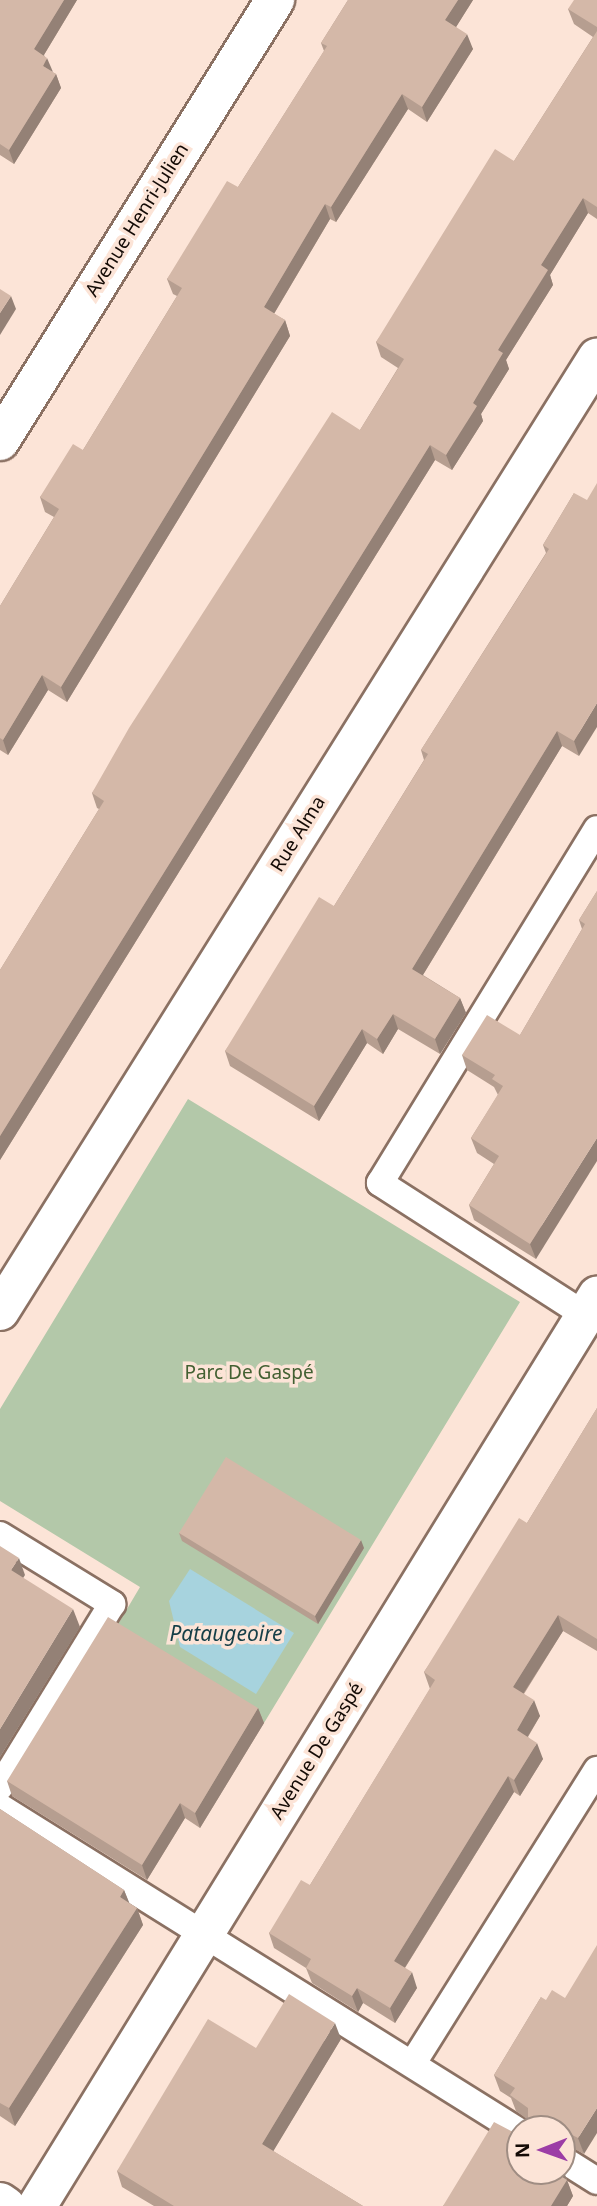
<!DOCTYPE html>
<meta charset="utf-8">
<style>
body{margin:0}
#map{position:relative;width:597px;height:2206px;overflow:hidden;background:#fce4d7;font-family:"Noto Sans",sans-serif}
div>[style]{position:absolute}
.green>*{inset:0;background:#b3c8a9}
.water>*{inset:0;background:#a7d3de}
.roads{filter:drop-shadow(2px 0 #8b7163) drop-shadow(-2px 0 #8b7163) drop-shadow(0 2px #8b7163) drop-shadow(0 -2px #8b7163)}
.service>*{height:26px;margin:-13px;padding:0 13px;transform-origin:13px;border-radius:13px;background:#fff}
.minor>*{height:38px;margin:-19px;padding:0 19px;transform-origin:19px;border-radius:19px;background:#fff}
.tertiary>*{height:38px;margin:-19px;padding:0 19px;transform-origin:19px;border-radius:19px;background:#fff}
.wall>*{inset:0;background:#b69e90}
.shaded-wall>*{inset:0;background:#948176}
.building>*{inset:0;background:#d4b8a8}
span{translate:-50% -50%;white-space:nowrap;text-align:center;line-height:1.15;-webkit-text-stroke:7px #fce4d7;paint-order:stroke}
.street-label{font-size:19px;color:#140b06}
.park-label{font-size:19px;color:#436032}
.water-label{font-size:21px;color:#163f48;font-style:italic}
.north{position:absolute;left:506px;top:2115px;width:70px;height:70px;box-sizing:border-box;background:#fce4d7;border:2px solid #9f8d83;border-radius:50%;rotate:269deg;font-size:19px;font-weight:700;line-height:28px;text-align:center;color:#140b06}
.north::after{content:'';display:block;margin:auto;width:24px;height:32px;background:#9c3da6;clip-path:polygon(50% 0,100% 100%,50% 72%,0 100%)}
</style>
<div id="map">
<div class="green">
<i style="clip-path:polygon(188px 1099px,520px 1302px,264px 1723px,114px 1631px,140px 1587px,0 1501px,0 1409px)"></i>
</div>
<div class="water">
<i style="clip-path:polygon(190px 1569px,294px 1633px,256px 1694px,180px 1647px,169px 1601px)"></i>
</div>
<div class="roads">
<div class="service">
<i style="left:585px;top:1315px;width:244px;rotate:-147.2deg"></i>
<i style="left:380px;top:1183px;width:415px;rotate:-58.5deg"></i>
<i style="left:0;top:1535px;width:132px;rotate:31.6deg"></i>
<i style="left:112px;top:1604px;width:215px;rotate:121.5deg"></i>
<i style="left:0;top:1807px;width:613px;rotate:32.01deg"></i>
<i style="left:413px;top:2063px;width:346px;rotate:-57.9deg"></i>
<i style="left:562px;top:2159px;width:41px;rotate:32.2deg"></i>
</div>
<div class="minor">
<i style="left:0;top:441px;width:520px;rotate:-58.05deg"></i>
<i style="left:0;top:1311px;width:1125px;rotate:-57.94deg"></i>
<i style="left:37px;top:2206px;width:1069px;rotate:-58.39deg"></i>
</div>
<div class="tertiary">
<i style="left:0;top:2202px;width:7px;rotate:34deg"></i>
</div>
</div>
<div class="wall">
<i style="clip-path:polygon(0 0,77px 0,44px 55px,52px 72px,56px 74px,61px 88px,14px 164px,0 155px)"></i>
<i style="clip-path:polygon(348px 0,473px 0,456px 27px,473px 49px,427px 122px,408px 109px,336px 222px,330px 219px,274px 314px,285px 320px,290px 336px,67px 702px,48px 690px,8px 755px,0 750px,0 606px,54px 517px,45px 512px,40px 497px,83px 450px,177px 296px,173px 294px,167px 279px,238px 187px,324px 51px,321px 43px)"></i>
<i style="clip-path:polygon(597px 0,597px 219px,588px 213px,550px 275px,553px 285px,506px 360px,509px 369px,481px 414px,483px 421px,452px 470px,435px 460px,0 1160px,0 970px,99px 809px,97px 808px,92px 793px,360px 430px,398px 368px,381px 357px,376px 342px,514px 161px,593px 37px,574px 24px,568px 9px)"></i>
<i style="clip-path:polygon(574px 493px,579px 756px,562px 746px,423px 975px,460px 998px,466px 1013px,440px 1054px,398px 1029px,383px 1054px,367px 1043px,319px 1121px,230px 1066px,225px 1051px,334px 906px,424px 760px,421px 750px,546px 553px,543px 545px)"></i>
<i style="clip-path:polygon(597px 891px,536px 1259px,474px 1220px,469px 1205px,494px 1164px,477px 1153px,471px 1138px,498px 1095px,494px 1087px,467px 1070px,462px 1055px,520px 1035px,582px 929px,579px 920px)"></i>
<i style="clip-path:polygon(597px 1408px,597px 1651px,563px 1631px,524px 1694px,540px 1716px,528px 1737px,543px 1759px,520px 1796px,514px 1792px,405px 1968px,417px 1988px,395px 2023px,363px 2003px,358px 2012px,312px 1983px,306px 1968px,274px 1948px,269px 1933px,310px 1885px,430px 1689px,424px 1672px,527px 1523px)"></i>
<i style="clip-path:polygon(179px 1533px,364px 1548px,318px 1624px,182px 1541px)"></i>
<i style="clip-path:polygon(258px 1708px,264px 1723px,200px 1828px,185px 1818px,147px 1880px,12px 1796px,7px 1781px)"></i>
<i style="clip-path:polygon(0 1809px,124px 1890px,129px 1903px,137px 1908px,143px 1925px,15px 2126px,0 2116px)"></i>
<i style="clip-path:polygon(541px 1997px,584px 2154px,563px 2143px,562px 2144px,562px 2129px,520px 2129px,520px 2171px,562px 2167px,573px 2196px,567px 2206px,443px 2206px,513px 2132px,528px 2124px,528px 2120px,516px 2111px,511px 2098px,500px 2091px,494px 2075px)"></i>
<i style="clip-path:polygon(341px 2039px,273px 2151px,363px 2206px,154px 2206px,122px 2187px,117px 2171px,256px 2048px)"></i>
</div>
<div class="shaded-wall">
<i style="clip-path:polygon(64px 0,77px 0,39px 63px,34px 49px)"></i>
<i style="clip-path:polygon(458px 0,473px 0,451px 35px,445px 20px)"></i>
<i style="clip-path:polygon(467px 34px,473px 49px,427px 122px,422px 107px)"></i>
<i style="clip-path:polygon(47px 58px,53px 72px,43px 66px)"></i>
<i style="clip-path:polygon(56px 74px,61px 88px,14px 164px,9px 150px)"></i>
<i style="clip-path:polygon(402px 94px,408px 109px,336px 222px,331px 207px)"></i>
<i style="clip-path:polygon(583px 198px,588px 213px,550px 275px,553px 285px,506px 360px,509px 369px,481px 414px,483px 421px,452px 470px,446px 455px,473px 403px,498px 350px,541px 265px)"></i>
<i style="clip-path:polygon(325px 204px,330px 219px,269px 322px,264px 307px)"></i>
<i style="clip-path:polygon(11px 296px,16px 309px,0 335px,0 313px)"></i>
<i style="clip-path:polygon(285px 320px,290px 336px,67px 702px,61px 687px)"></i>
<i style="clip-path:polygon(430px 445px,435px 460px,0 1160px,0 1136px)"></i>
<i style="clip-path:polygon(42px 675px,48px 690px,8px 755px,3px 740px)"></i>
<i style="clip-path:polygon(597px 703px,597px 727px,579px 756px,574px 741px)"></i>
<i style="clip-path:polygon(557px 731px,562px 746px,418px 983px,412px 969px)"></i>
<i style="clip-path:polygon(460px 998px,466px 1013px,440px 1054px,435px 1039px)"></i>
<i style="clip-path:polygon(393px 1014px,398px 1029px,383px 1054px,377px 1039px)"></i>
<i style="clip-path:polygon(362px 1029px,367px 1043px,319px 1121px,314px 1106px)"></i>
<i style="clip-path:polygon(597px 1138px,597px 1161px,536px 1259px,530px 1244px)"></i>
<i style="clip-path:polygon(361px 1540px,364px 1548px,318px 1624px,315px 1616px)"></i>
<i style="clip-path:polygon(19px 1558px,25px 1575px,17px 1588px,11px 1570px)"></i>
<i style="clip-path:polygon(73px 1609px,80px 1627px,0 1757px,0 1729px)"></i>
<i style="clip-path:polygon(558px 1615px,563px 1631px,518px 1702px,513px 1687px)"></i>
<i style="clip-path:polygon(534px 1700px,540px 1716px,522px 1746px,517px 1730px)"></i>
<i style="clip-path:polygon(258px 1708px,264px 1723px,200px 1828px,195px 1813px)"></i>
<i style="clip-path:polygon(537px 1743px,543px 1759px,520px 1796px,514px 1780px)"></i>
<i style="clip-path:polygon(508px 1776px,514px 1792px,399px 1977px,394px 1961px)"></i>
<i style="clip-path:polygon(180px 1803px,185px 1818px,147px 1880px,142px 1865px)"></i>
<i style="clip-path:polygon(124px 1890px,131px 1907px,120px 1897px)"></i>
<i style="clip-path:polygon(137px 1908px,143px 1925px,15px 2126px,9px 2108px)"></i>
<i style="clip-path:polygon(412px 1972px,417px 1988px,395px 2023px,390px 2008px)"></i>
<i style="clip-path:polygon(357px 1988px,363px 2003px,358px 2012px,352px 1996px)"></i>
<i style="clip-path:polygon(335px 2023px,341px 2039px,268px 2160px,262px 2144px)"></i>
<i style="clip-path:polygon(597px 2108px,597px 2133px,584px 2154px,578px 2138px)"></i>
<i style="clip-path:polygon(562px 2167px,573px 2196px,567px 2206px,551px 2206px,556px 2173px,557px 2171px,562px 2171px)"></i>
</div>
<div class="building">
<i style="clip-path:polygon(0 0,64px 0,34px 49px,47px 58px,43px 66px,56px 74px,9px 150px,0 144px)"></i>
<i style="clip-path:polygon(348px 0,458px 0,445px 20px,467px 34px,422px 107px,402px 94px,331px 207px,325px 204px,264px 307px,285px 320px,61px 687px,42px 675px,3px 740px,0 738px,0 606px,59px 509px,40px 497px,73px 444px,83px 450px,182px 288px,167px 279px,227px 181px,238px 187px,327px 46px,321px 43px)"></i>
<i style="clip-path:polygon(574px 0,597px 0,597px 27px,568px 9px)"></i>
<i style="clip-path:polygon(597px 31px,597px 207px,583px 198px,541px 265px,548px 270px,498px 350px,503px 353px,473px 403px,477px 406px,446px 455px,430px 445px,0 1136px,0 970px,104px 801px,92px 793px,129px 728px,332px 412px,360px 430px,404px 359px,376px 342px,495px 149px,514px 161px)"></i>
<i style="clip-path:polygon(0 289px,11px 296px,0 313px)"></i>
<i style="clip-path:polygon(597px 483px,597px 703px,574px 741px,557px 731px,412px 969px,460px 998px,435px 1039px,393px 1014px,377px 1039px,362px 1029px,314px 1106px,225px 1051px,319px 897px,334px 906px,428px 754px,421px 750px,549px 549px,543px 545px,574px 493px,587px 500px)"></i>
<i style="clip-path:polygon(597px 891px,597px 1138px,530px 1244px,469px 1205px,499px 1156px,471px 1138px,503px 1086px,492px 1079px,495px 1075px,462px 1055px,487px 1015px,520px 1035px,585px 924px,579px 920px)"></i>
<i style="clip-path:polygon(597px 1408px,597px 1639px,558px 1615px,513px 1687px,534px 1700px,517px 1730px,537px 1743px,514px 1780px,508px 1776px,394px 1961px,412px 1972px,390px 2008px,357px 1988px,352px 1996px,306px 1968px,311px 1959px,269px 1933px,301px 1880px,310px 1885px,435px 1680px,424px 1672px,519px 1518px,527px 1523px)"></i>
<i style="clip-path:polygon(226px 1457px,361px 1540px,315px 1616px,179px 1533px)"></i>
<i style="clip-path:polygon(0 1546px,19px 1558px,11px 1570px,73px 1609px,0 1729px)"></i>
<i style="clip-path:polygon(108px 1617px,258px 1708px,195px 1813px,180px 1803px,142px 1865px,7px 1781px)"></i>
<i style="clip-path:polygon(0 1809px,124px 1890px,120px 1897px,137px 1908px,9px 2108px,0 2103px)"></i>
<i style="clip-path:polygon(597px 1945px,597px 2108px,578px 2138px,557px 2127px,554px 2129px,520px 2129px,520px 2171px,557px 2171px,556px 2173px,567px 2180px,551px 2206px,443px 2206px,494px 2122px,513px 2132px,528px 2124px,528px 2108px,510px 2095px,515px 2088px,494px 2075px,541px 1997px,546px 2000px,552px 1990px,565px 1998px)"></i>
<i style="clip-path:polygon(289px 1994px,335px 2023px,262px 2144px,363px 2206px,174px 2206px,117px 2171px,208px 2019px,256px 2048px)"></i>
</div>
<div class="street-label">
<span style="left:137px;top:220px;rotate:-58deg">Avenue Henri-Julien</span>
<span style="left:298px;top:834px;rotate:-58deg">Rue Alma</span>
<span style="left:317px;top:1751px;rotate:-58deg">Avenue De Gaspé</span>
</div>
<div class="park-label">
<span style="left:249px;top:1373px">Parc De Gaspé</span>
</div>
<div class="water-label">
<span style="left:226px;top:1633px">Pataugeoire</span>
</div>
<div class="north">N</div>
</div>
